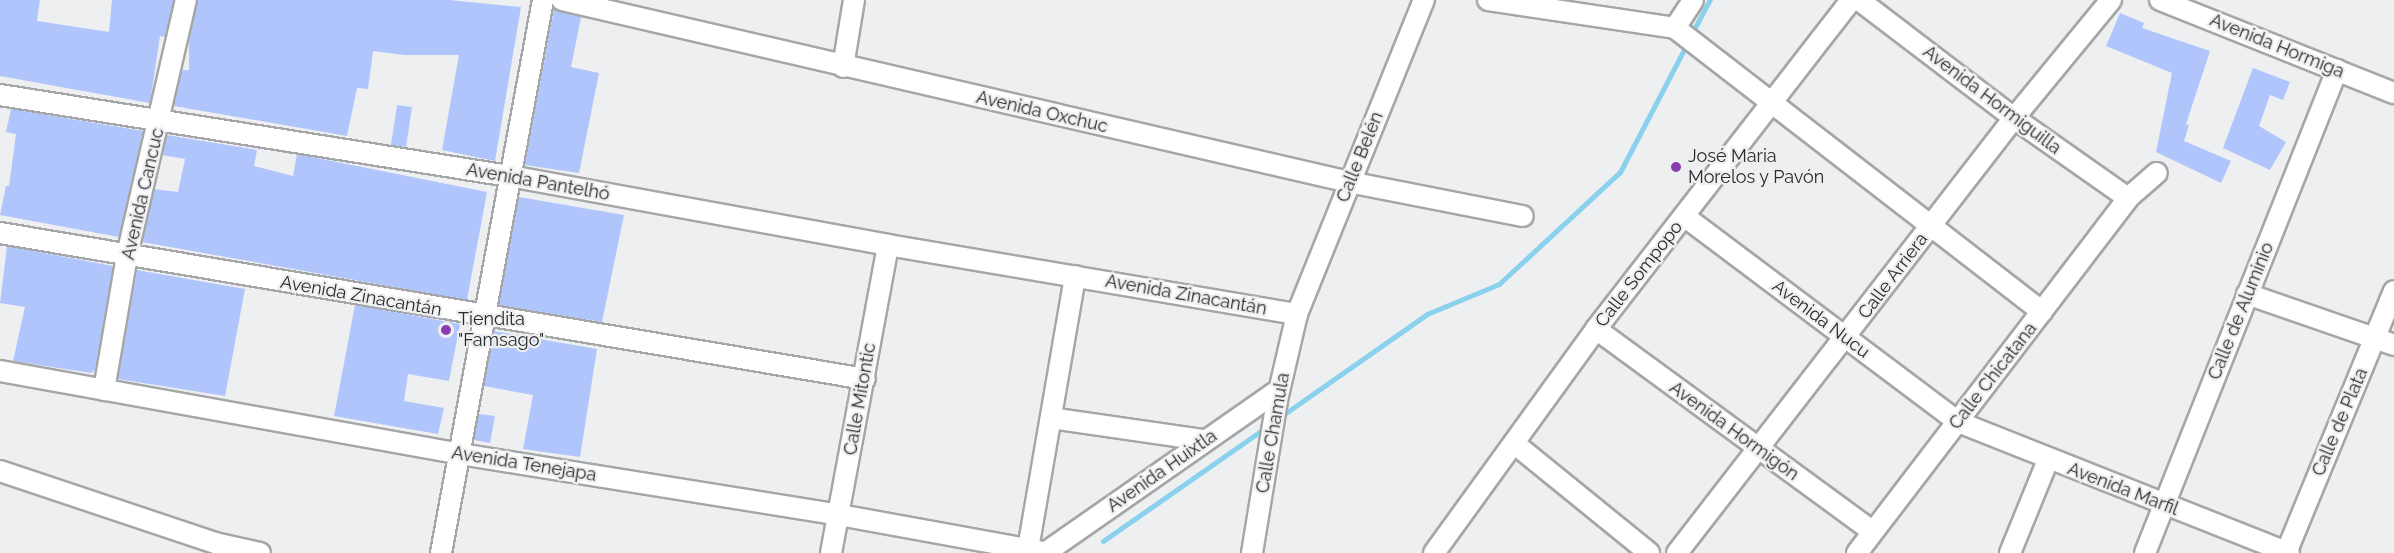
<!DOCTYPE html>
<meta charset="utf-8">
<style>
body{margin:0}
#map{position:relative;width:2394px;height:553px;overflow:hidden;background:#eeeff1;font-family:Raleway,sans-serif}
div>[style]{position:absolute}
.stream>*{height:5px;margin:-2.5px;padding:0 2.5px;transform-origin:2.5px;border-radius:2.5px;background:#8ad1ed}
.building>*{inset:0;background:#b0c5fc}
.roads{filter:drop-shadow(2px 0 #a5a6a8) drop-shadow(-2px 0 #a5a6a8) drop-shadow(0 2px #a5a6a8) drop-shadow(0 -2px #a5a6a8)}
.street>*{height:20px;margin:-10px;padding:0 10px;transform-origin:10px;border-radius:10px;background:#fff}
.dots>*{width:16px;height:16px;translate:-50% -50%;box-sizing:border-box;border:3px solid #eeeff1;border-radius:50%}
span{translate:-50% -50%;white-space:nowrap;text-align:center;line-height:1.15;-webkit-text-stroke:4.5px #eeeff1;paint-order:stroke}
.street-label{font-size:18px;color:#2a2b2c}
.poi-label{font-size:18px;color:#2a2b2c}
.left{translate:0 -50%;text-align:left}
</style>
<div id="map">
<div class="stream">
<i style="left:1691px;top:35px;width:40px;rotate:-62deg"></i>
<i style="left:1280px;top:417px;width:179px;rotate:-35deg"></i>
<i style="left:1427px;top:314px;width:78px;rotate:-22.6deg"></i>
<i style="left:1499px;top:284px;width:165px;rotate:-42.8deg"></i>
<i style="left:1620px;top:172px;width:144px;rotate:-62.4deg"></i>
<i style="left:1103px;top:541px;width:201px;rotate:-34.9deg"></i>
</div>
<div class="building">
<i style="clip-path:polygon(0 0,40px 0,37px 21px,109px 32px,112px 0,174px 0,165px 37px,160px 36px,150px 103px,0 76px)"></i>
<i style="clip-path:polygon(198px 0,449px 0,521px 7px,495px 161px,442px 150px,459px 55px,404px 55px,373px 51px,368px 89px,357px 88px,347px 136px,174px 106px,182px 70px,189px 70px,189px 39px)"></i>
<i style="clip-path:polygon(554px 9px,581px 17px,571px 67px,599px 73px,579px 173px,525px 165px)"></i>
<i style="clip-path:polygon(2120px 13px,2144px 23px,2142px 28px,2210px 51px,2186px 124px,2189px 125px,2184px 141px,2231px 161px,2221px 183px,2156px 152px,2172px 73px,2106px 46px)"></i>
<i style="clip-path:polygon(2253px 68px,2290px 82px,2283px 100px,2270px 95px,2259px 126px,2286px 142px,2270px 170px,2223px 148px)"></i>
<i style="clip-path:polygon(397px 105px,412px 107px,406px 147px,391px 145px)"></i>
<i style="clip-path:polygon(11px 109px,143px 131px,119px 237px,0 215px,6px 186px,9px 186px,16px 134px,6px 132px)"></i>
<i style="clip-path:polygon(167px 135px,257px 150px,254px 166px,293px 176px,297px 154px,487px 192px,467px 300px,142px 242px,154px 189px,178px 192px,185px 159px,162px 155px)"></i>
<i style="clip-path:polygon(519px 197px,624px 215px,602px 322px,499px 305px)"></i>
<i style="clip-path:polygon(7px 246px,113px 266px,95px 370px,91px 373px,13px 361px,25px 307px,0 303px)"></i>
<i style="clip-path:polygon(137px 270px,245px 289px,225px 396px,118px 379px)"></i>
<i style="clip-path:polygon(355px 305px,460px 324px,449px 381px,408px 374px,404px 401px,444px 408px,438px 434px,334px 416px)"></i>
<i style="clip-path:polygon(494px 331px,597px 349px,580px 457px,523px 449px,533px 395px,484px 386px)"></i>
<i style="clip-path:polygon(479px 414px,495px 416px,490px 443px,474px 440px)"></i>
</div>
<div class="roads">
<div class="street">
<i style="left:562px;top:0;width:808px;rotate:13.02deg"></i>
<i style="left:1349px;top:182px;width:177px;rotate:11.1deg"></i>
<i style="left:1488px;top:0;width:189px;rotate:8.5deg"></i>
<i style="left:1675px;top:28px;width:464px;rotate:37.7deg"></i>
<i style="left:1859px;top:0;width:195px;rotate:37.3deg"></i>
<i style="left:2014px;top:118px;width:139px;rotate:35.1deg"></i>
<i style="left:2160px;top:0;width:252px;rotate:21.7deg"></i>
<i style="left:1675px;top:28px;width:33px;rotate:-57deg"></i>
<i style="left:843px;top:67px;width:68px;rotate:-80.7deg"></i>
<i style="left:0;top:95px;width:515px;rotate:9.04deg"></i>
<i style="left:509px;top:176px;width:385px;rotate:10.3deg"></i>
<i style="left:888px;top:245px;width:415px;rotate:9.6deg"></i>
<i style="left:1684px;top:216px;width:343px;rotate:36.9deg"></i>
<i style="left:1958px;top:422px;width:356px;rotate:21.6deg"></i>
<i style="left:0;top:233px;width:877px;rotate:9.58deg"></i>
<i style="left:2247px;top:294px;width:156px;rotate:19.1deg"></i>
<i style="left:1596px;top:329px;width:343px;rotate:36.2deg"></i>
<i style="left:0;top:371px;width:467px;rotate:10.2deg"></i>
<i style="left:460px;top:454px;width:384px;rotate:9.1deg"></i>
<i style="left:839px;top:515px;width:212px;rotate:10.3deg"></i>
<i style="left:104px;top:390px;width:137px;rotate:-80.3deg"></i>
<i style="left:127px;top:255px;width:262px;rotate:-77deg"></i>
<i style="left:1051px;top:418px;width:155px;rotate:8.2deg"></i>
<i style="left:1515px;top:444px;width:173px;rotate:39.1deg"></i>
<i style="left:0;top:471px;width:227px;rotate:18.5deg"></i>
<i style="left:215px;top:543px;width:46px;rotate:12.5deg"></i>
<i style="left:1028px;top:549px;width:277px;rotate:-80.2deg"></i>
<i style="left:441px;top:553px;width:562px;rotate:-79.55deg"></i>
<i style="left:831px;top:553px;width:313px;rotate:-79.5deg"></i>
<i style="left:1045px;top:553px;width:285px;rotate:-34.9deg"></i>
<i style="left:1252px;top:553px;width:155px;rotate:-80.7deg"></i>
<i style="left:1277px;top:400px;width:88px;rotate:-76.9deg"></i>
<i style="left:1297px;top:314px;width:339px;rotate:-68deg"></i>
<i style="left:1434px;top:553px;width:276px;rotate:-54.1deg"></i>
<i style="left:1596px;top:329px;width:416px;rotate:-52.2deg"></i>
<i style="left:1677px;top:553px;width:550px;rotate:-52.23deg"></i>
<i style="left:2014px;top:118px;width:153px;rotate:-50.6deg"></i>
<i style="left:1857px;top:553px;width:447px;rotate:-52.6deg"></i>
<i style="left:2128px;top:198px;width:38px;rotate:-41deg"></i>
<i style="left:2010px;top:553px;width:100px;rotate:-67.8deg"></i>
<i style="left:2145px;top:553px;width:520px;rotate:-68.32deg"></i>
<i style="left:2286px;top:553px;width:283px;rotate:-67.6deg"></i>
</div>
</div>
<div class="dots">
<i style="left:1676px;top:167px;background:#893eaf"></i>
<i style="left:446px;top:330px;background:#893eaf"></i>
</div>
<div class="street-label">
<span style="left:2277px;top:46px;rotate:22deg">Avenida Hormiga</span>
<span style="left:1992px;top:100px;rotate:37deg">Avenida Hormiguilla</span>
<span style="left:1042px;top:112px;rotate:13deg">Avenida Oxchuc</span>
<span style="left:1360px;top:157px;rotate:-68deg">Calle Belén</span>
<span style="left:538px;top:182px;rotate:10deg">Avenida Pantelhó</span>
<span style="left:143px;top:194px;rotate:-77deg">Avenida Cancuc</span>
<span style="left:1639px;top:274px;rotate:-52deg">Calle Sompopo</span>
<span style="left:1893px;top:276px;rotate:-53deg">Calle Arriera</span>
<span style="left:1186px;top:295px;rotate:10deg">Avenida Zinacantán</span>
<span style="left:361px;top:296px;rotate:10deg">Avenida Zinacantán</span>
<span style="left:2241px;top:311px;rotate:-68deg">Calle de Aluminio</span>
<span style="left:1821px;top:319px;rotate:37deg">Avenida Nucu</span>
<span style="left:1993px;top:376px;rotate:-52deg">Calle Chicatana</span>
<span style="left:860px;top:399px;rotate:-80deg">Calle Mitontic</span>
<span style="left:2340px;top:422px;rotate:-67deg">Calle de Plata</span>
<span style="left:1734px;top:431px;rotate:36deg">Avenida Hormigón</span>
<span style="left:1273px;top:433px;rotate:-80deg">Calle Chamula</span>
<span style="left:524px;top:464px;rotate:9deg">Avenida Tenejapa</span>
<span style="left:1162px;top:471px;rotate:-35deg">Avenida Huixtla</span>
<span style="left:2123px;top:489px;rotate:21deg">Avenida Marfil</span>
</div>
<div class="poi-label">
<span class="left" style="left:1688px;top:167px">José Maria<br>Morelos y Pavón</span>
<span class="left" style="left:458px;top:330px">Tiendita<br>"Famsago"</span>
</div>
</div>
